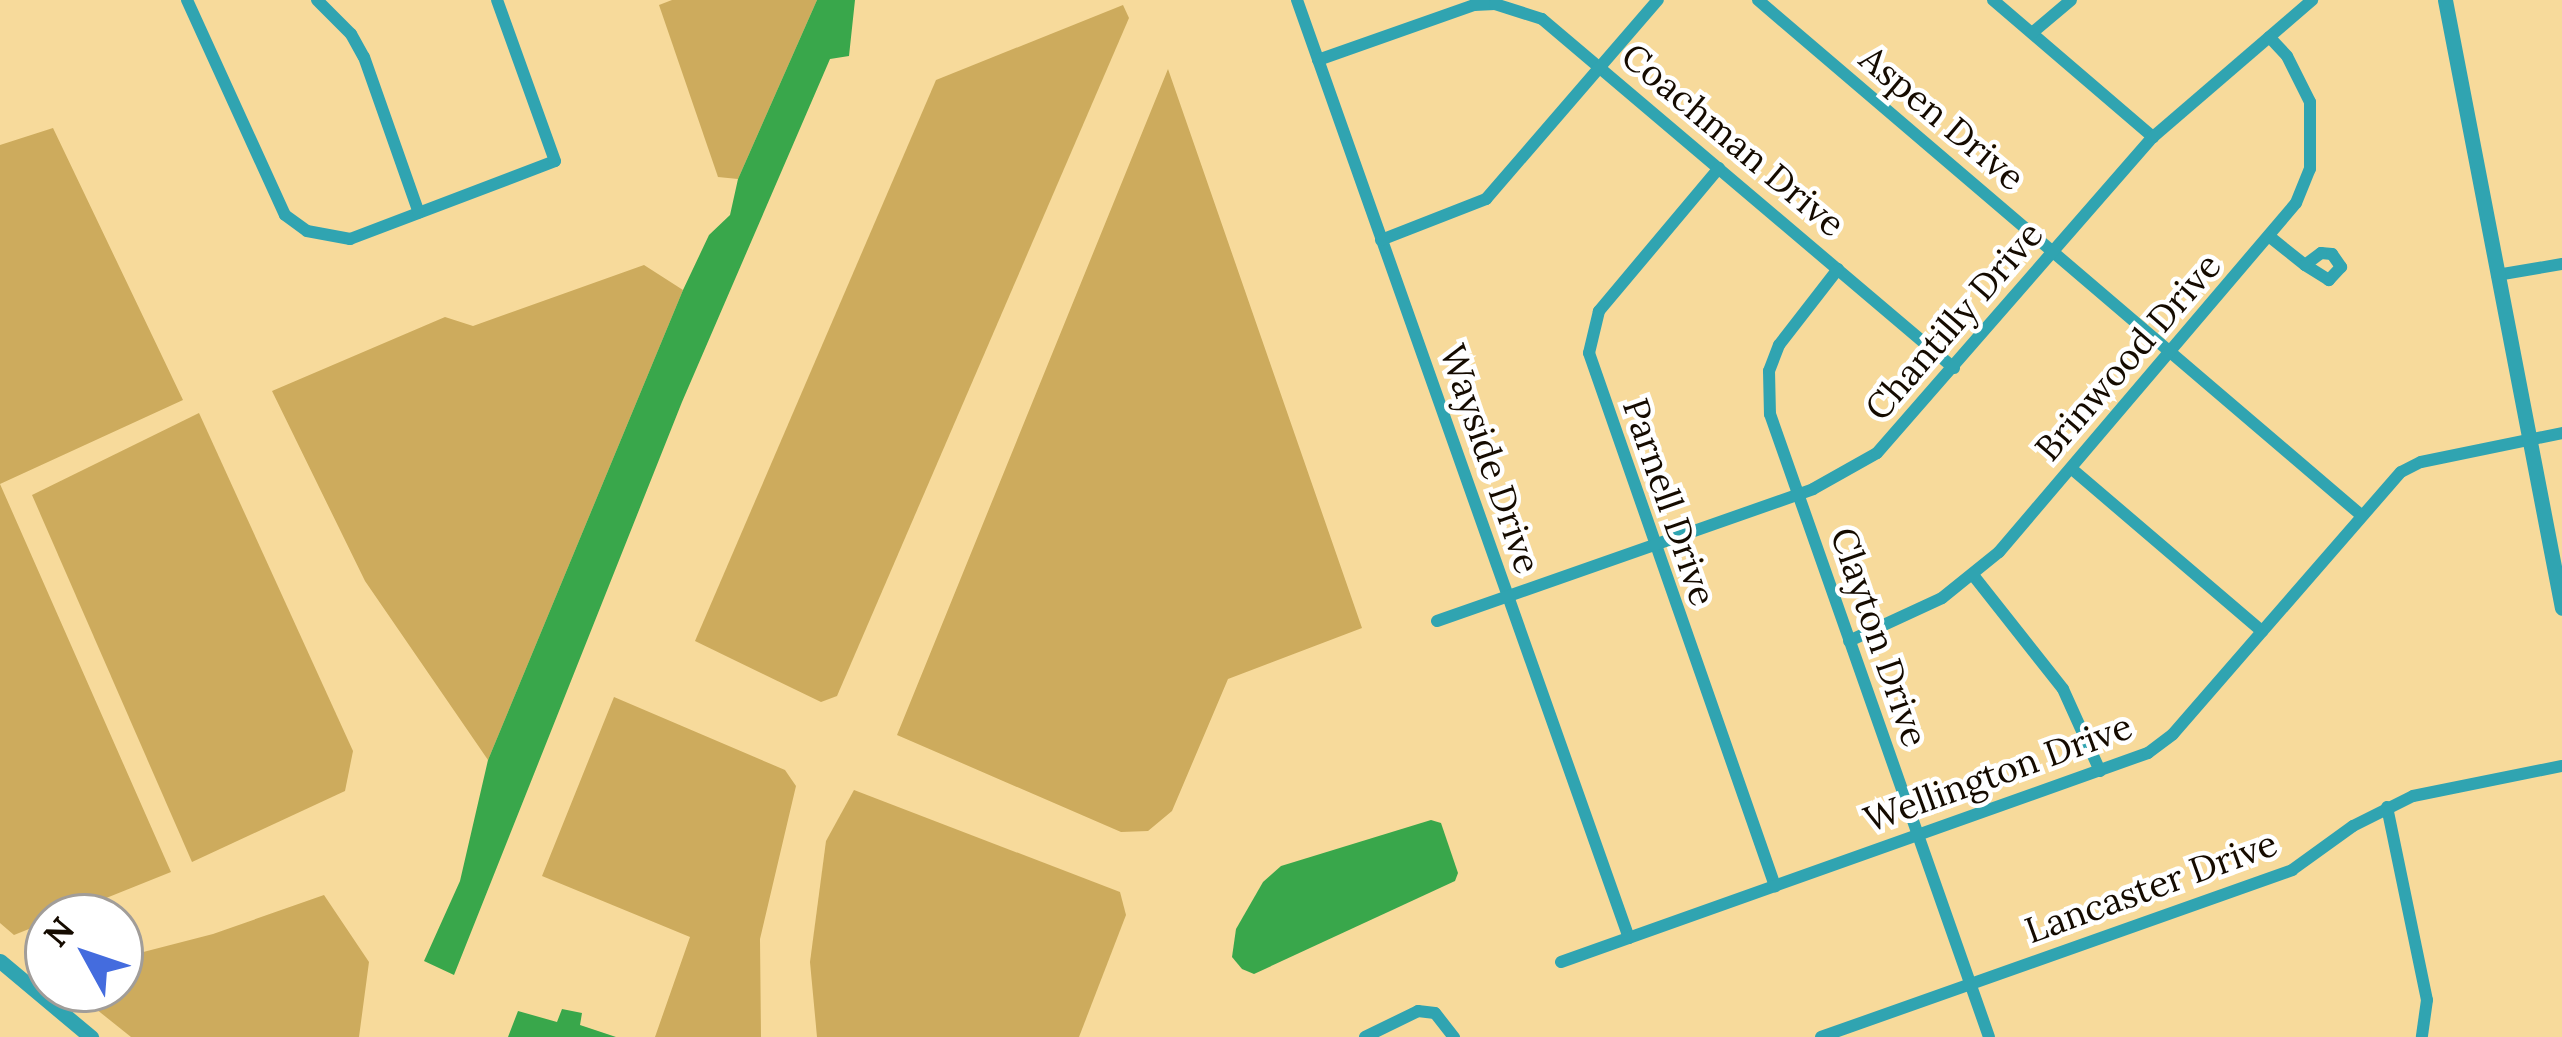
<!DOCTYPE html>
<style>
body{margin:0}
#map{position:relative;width:2562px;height:1037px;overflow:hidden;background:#f7da9b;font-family:Lora,serif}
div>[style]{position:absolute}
.green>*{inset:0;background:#cdab5d}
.water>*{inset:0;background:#39a74b}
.minor>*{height:12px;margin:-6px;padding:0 6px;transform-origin:6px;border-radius:6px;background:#30a4b1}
.tertiary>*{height:15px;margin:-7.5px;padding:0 7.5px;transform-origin:7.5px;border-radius:7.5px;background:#30a4b1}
span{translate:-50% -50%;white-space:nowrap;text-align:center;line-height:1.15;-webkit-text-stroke:9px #fff;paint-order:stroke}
.street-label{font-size:36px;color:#150b00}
.north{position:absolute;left:24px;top:893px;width:120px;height:120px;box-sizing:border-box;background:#fff;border:3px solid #a19d99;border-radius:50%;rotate:310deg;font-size:33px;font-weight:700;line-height:48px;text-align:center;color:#150b00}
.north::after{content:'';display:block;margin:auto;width:42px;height:54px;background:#446cde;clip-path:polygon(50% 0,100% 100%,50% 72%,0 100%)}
</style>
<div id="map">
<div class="green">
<i style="clip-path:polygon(672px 0,817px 0,738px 179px,718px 177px,659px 5px)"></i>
<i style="clip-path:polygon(1123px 5px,1129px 18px,837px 696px,821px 702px,695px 641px,936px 80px)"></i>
<i style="clip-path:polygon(1168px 69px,1362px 628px,1228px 679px,1172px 811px,1148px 831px,1121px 832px,897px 735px)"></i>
<i style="clip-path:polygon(53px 128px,183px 400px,0 484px,171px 872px,14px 935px,0 923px,0 145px)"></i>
<i style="clip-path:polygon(644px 265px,683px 290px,488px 760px,365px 581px,272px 391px,445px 317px,473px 326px)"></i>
<i style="clip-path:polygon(199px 413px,353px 751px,345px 791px,192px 862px,32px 495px)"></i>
<i style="clip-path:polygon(614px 697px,785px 770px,796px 786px,760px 939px,761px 1037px,655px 1037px,690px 937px,542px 876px)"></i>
<i style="clip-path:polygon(854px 790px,1120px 892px,1126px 915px,1079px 1037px,817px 1037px,810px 962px,826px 841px)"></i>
<i style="clip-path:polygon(324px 895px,369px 962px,359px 1037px,131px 1037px,71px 989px,120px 989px,120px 958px,213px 934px)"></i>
</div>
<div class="water">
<i style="clip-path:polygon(817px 0,855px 0,849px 56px,830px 59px,682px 402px,454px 975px,424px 961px,460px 881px,488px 760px,683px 290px,709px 235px,730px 215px,738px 179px)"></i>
<i style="clip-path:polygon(1431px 820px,1441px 823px,1458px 873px,1455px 881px,1254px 974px,1242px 969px,1232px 957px,1236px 929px,1263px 882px,1281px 866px)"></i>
<i style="clip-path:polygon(562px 1009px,582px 1013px,580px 1025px,616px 1037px,508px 1037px,518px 1011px,557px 1022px)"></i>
</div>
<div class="minor">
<i style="left:187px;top:0;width:236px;rotate:65.5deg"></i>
<i style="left:285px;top:215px;width:27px;rotate:36deg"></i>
<i style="left:307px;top:231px;width:44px;rotate:10.5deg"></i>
<i style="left:350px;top:239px;width:219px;rotate:-20.8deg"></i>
<i style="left:555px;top:161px;width:171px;rotate:-109.8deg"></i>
<i style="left:317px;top:0;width:48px;rotate:45deg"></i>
<i style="left:351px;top:34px;width:26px;rotate:61deg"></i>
<i style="left:364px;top:57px;width:165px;rotate:70.6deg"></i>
<i style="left:1297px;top:0;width:995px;rotate:70.51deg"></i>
<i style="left:1758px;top:0;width:793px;rotate:40.5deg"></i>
<i style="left:1993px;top:0;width:211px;rotate:40.6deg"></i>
<i style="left:2032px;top:33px;width:51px;rotate:-40.2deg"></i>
<i style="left:1318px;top:60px;width:165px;rotate:-19.4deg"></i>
<i style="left:1474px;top:5px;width:21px;rotate:-3deg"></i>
<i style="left:1495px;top:4px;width:49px;rotate:17.7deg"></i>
<i style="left:1542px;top:19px;width:540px;rotate:40.27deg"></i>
<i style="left:1719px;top:168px;width:187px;rotate:130deg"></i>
<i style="left:1599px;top:311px;width:43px;rotate:103.4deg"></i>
<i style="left:1589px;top:353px;width:565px;rotate:70.76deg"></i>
<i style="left:2270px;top:237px;width:45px;rotate:38.7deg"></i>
<i style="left:1381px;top:240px;width:113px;rotate:-21.3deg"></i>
<i style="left:1486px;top:199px;width:263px;rotate:-49.2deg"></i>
<i style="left:2321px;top:253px;width:11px;rotate:5deg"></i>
<i style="left:2332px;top:254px;width:16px;rotate:55deg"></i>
<i style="left:2341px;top:267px;width:18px;rotate:133deg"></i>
<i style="left:2329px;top:280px;width:28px;rotate:-148deg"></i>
<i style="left:2305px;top:265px;width:20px;rotate:-37deg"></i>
<i style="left:1838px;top:269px;width:96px;rotate:127.8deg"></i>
<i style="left:1779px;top:345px;width:28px;rotate:111deg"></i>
<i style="left:1769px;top:371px;width:43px;rotate:88.7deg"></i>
<i style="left:1770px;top:414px;width:660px;rotate:70.63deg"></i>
<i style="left:2497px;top:275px;width:66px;rotate:-9.6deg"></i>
<i style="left:2072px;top:469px;width:250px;rotate:40.5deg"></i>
<i style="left:1973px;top:575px;width:145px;rotate:51.7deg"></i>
<i style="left:2063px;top:689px;width:90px;rotate:65.7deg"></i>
<i style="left:1437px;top:621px;width:398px;rotate:-19.3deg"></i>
<i style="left:1813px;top:489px;width:73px;rotate:-29.4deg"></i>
<i style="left:1877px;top:453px;width:420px;rotate:-48.9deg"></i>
<i style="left:2153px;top:137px;width:210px;rotate:-40.7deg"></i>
<i style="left:1849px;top:641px;width:102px;rotate:-24.8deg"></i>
<i style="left:1942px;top:598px;width:73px;rotate:-38.9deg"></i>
<i style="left:1999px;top:552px;width:458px;rotate:-49.6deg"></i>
<i style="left:2296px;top:203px;width:37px;rotate:-68deg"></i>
<i style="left:2310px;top:169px;width:67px;rotate:-90deg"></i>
<i style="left:2310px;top:102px;width:51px;rotate:-116.6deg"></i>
<i style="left:2287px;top:56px;width:26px;rotate:-133deg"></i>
<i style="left:2387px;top:807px;width:197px;rotate:78.3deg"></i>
<i style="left:2427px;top:1000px;width:37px;rotate:98deg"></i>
<i style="left:1561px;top:962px;width:623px;rotate:-19.6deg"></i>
<i style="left:2148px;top:753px;width:31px;rotate:-37deg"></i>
<i style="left:2173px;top:734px;width:347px;rotate:-49deg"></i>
<i style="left:2401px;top:472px;width:22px;rotate:-27deg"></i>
<i style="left:2421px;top:462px;width:144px;rotate:-11.6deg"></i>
<i style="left:1365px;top:1037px;width:59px;rotate:-26.1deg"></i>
<i style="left:1418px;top:1011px;width:17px;rotate:7deg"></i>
<i style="left:1435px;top:1013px;width:31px;rotate:52deg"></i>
<i style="left:1821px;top:1037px;width:500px;rotate:-19.5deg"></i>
<i style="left:2292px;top:870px;width:75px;rotate:-35.8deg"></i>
<i style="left:2353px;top:826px;width:67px;rotate:-26.6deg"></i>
<i style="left:2413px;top:796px;width:152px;rotate:-11.4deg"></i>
</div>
<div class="tertiary">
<i style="left:2445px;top:0;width:619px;rotate:79.11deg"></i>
<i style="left:0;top:961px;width:119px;rotate:39.9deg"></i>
</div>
<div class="street-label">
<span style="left:1942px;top:118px;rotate:40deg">Aspen Drive</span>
<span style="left:1733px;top:140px;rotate:40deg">Coachman Drive</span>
<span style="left:1954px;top:321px;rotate:-49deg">Chantilly Drive</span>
<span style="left:2128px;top:357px;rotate:-49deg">Brinwood Drive</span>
<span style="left:1490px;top:459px;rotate:71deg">Wayside Drive</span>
<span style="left:1669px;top:502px;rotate:71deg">Parnell Drive</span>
<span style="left:1879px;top:637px;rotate:71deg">Clayton Drive</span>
<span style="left:1998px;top:773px;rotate:-20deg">Wellington Drive</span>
<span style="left:2151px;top:887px;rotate:-20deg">Lancaster Drive</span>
</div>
<div class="north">N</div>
</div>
